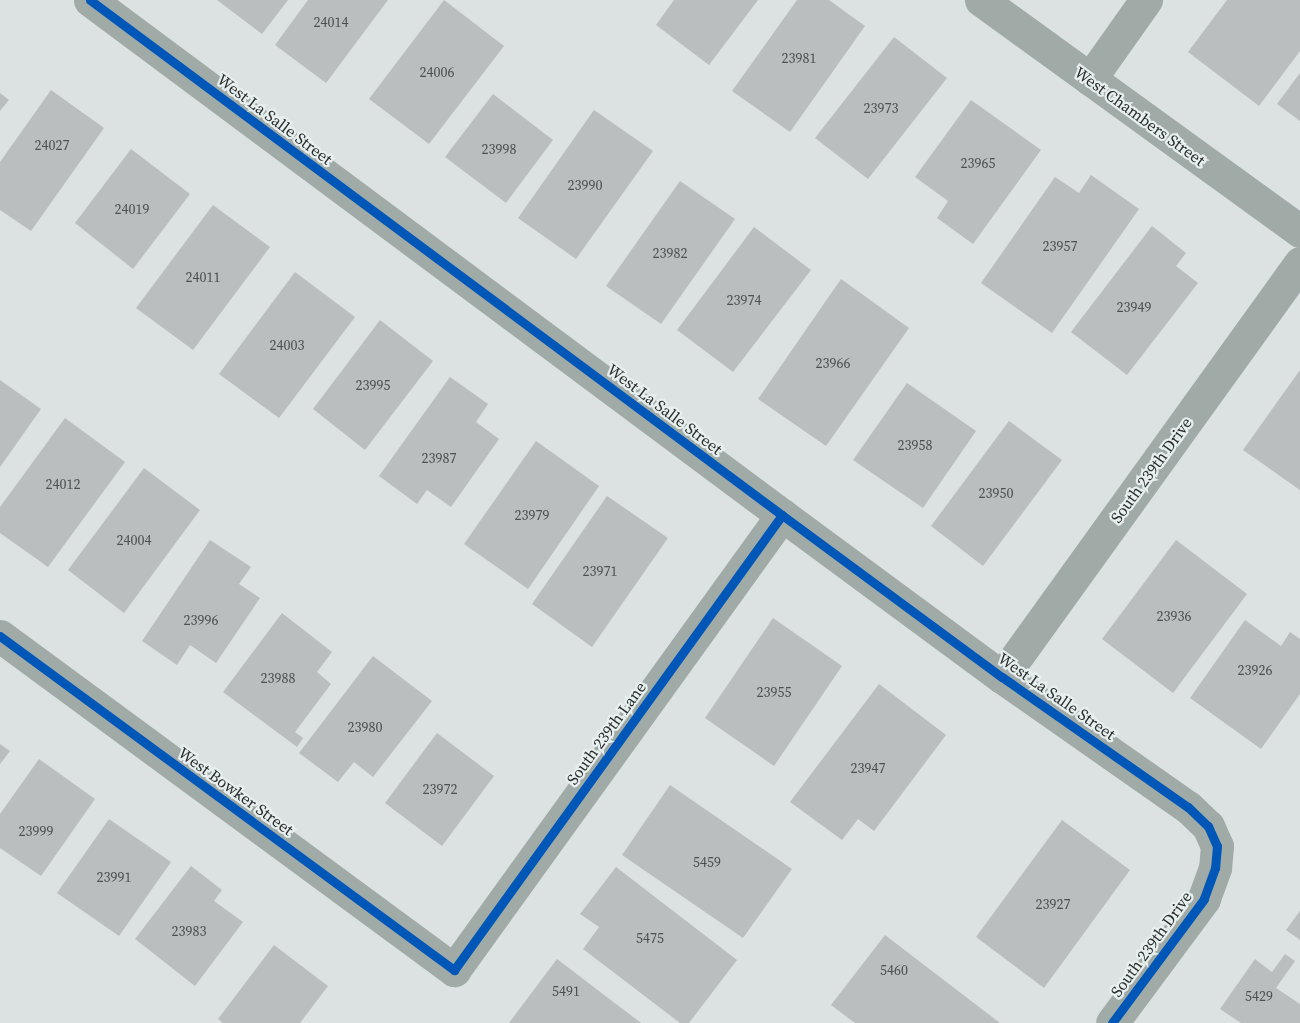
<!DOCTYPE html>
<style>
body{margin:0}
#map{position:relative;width:1300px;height:1023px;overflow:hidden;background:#dce1e1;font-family:"Source Serif 4",serif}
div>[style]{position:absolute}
.building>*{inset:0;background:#babebe}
.street>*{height:33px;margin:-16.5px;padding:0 16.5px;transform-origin:16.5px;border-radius:16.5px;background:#a0aba7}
.cycleway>*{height:9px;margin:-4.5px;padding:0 4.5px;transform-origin:4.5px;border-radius:4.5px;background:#0057b8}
span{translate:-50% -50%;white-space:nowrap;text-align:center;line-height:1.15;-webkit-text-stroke:4.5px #e8efef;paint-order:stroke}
.number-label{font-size:14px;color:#4d5050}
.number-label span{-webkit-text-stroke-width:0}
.street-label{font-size:16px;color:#292c2c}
</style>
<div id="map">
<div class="building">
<i style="clip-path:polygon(217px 0,288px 0,262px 34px)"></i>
<i style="clip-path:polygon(308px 0,388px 0,326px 83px,275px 45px)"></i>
<i style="clip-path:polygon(444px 0,504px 46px,429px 144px,369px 99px)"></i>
<i style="clip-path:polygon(674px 0,758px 0,709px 65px,656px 25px)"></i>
<i style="clip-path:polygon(797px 0,829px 0,865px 26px,790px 132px,732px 91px)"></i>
<i style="clip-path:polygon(1227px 0,1300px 0,1300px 51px,1259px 106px,1188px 52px)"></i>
<i style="clip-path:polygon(894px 37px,947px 78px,868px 179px,815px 138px)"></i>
<i style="clip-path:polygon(1300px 73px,1300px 121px,1277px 104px)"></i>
<i style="clip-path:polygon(51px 90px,104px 128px,31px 231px,0 210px,0 162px)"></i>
<i style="clip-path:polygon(0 93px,9px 100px,0 111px)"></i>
<i style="clip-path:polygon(493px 94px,553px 140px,506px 203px,445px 157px)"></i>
<i style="clip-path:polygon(971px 100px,1041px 150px,973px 244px,937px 218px,948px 201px,915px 177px)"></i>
<i style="clip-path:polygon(594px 110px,653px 151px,576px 259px,518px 218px)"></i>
<i style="clip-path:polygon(131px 149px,190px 194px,133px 269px,75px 223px)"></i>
<i style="clip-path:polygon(1091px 175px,1139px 209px,1052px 333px,981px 283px,1055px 177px,1079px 193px)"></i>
<i style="clip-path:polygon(680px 181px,735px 219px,661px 324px,606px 286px)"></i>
<i style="clip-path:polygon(213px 205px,270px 247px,193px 350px,136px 308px)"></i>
<i style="clip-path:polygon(1152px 226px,1186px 253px,1176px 266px,1198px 283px,1127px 375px,1071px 332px)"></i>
<i style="clip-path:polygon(754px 227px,811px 270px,733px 372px,677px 330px)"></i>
<i style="clip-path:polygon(295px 272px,355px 317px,279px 418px,219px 374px)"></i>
<i style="clip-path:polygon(841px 279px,909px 328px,826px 446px,758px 399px)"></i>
<i style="clip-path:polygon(380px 320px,433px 361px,365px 450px,313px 409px)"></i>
<i style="clip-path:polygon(1300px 370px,1300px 490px,1243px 450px)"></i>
<i style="clip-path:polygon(450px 377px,488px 404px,476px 422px,499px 439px,451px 507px,427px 490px,417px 504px,379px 476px)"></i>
<i style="clip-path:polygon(0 380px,41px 409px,0 467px)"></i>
<i style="clip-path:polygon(907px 383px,976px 431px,923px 508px,853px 460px)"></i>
<i style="clip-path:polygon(65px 418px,125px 462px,48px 567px,0 533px,0 507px)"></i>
<i style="clip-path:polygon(1009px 421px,1062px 460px,983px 566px,931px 526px)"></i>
<i style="clip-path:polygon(536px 441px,599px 486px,528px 589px,464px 544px)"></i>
<i style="clip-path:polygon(144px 468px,200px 510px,124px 613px,68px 570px)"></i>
<i style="clip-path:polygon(607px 496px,668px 538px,592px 647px,532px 604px)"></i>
<i style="clip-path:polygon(210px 540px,251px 567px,239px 584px,260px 598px,216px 663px,190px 645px,177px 665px,142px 641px)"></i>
<i style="clip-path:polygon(1176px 540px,1247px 594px,1173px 693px,1102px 639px)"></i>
<i style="clip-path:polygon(282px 613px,332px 652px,317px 672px,331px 684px,295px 732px,303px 738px,297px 747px,223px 692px)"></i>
<i style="clip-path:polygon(773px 618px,842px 666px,774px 766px,705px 718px)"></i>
<i style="clip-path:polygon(1245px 620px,1281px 646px,1290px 632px,1300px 639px,1300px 694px,1261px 749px,1190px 698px)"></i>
<i style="clip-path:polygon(373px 656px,432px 701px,373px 777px,354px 762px,338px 782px,299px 753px)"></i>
<i style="clip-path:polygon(879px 684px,946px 735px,874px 831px,858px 819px,842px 840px,790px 802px)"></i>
<i style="clip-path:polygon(437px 733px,494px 776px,442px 846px,385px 803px)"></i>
<i style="clip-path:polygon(0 744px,10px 751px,0 764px)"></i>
<i style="clip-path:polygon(39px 759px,95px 799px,41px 876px,0 848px,0 814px)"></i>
<i style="clip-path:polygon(670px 785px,792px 869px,743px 938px,622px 855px)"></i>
<i style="clip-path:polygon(109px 819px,171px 862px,119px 936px,57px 893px)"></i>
<i style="clip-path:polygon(1062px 820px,1130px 870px,1044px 988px,976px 937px)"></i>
<i style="clip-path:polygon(191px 866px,222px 890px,214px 901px,243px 922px,195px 986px,135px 939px)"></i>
<i style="clip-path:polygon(616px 867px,737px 960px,689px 1023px,680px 1023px,583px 949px,599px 927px,580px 914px)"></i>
<i style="clip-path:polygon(1300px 911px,1300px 940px,1286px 930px)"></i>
<i style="clip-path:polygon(885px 935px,1000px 1023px,855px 1023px,831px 1005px)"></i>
<i style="clip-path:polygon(274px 945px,328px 986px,300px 1023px,223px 1023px,218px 1019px)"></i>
<i style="clip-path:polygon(1285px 954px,1295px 961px,1276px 988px,1300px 1004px,1300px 1023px,1241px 1023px,1220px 1009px,1255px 959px,1272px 972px)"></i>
<i style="clip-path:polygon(557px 959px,641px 1023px,509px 1023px)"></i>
</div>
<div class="street">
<i style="left:90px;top:0;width:863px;rotate:36.66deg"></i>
<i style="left:782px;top:515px;width:273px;rotate:36.4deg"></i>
<i style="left:1002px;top:677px;width:227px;rotate:35deg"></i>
<i style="left:1188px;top:807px;width:28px;rotate:44deg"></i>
<i style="left:1208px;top:826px;width:22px;rotate:66deg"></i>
<i style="left:1217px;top:846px;width:22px;rotate:95deg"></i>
<i style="left:1215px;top:868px;width:33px;rotate:110deg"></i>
<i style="left:1204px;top:899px;width:154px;rotate:126.6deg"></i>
<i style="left:981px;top:0;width:394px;rotate:35.9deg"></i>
<i style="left:1090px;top:79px;width:97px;rotate:-54.7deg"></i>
<i style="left:0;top:636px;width:564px;rotate:36.34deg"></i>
<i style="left:454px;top:970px;width:561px;rotate:-54.21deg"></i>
<i style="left:1002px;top:677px;width:510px;rotate:-54.25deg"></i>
</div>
<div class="cycleway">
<i style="left:90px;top:0;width:863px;rotate:36.66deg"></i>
<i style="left:782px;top:515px;width:273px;rotate:36.4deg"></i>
<i style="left:1002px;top:677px;width:227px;rotate:35deg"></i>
<i style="left:1188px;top:807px;width:28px;rotate:44deg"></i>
<i style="left:1208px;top:826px;width:22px;rotate:66deg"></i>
<i style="left:1217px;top:846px;width:22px;rotate:95deg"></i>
<i style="left:1215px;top:868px;width:33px;rotate:110deg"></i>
<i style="left:1204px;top:899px;width:154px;rotate:126.6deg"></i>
<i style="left:0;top:636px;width:564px;rotate:36.34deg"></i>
<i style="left:454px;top:970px;width:561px;rotate:-54.21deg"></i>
</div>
<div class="number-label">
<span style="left:331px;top:22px">24014</span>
<span style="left:799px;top:58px">23981</span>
<span style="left:437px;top:72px">24006</span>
<span style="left:881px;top:108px">23973</span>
<span style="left:52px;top:145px">24027</span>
<span style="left:499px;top:149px">23998</span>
<span style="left:978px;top:163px">23965</span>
<span style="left:585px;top:185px">23990</span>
<span style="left:132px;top:209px">24019</span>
<span style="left:1060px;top:246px">23957</span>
<span style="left:670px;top:253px">23982</span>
<span style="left:203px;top:277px">24011</span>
<span style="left:744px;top:300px">23974</span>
<span style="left:1134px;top:307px">23949</span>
<span style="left:287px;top:345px">24003</span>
<span style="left:833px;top:363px">23966</span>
<span style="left:373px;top:385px">23995</span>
<span style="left:915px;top:445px">23958</span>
<span style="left:439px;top:458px">23987</span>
<span style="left:63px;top:484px">24012</span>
<span style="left:996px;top:493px">23950</span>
<span style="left:532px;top:515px">23979</span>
<span style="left:134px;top:540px">24004</span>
<span style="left:600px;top:571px">23971</span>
<span style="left:1174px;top:616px">23936</span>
<span style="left:201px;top:620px">23996</span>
<span style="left:1255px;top:670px">23926</span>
<span style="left:278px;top:678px">23988</span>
<span style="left:774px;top:692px">23955</span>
<span style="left:365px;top:727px">23980</span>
<span style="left:868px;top:768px">23947</span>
<span style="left:440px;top:789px">23972</span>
<span style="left:36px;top:831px">23999</span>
<span style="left:707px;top:862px">5459</span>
<span style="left:114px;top:877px">23991</span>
<span style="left:1053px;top:904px">23927</span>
<span style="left:189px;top:931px">23983</span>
<span style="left:650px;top:938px">5475</span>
<span style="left:894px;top:970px">5460</span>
<span style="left:566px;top:991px">5491</span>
<span style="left:1259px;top:996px">5429</span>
</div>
<div class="street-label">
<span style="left:1140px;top:116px;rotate:36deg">West Chambers Street</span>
<span style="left:275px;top:119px;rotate:37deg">West La Salle Street</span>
<span style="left:665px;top:409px;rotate:37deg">West La Salle Street</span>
<span style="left:1151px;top:470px;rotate:-54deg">South 239th Drive</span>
<span style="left:1057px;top:696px;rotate:35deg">West La Salle Street</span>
<span style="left:606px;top:733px;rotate:-54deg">South 239th Lane</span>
<span style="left:236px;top:791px;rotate:36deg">West Bowker Street</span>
<span style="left:1151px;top:944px;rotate:-54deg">South 239th Drive</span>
</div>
</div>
